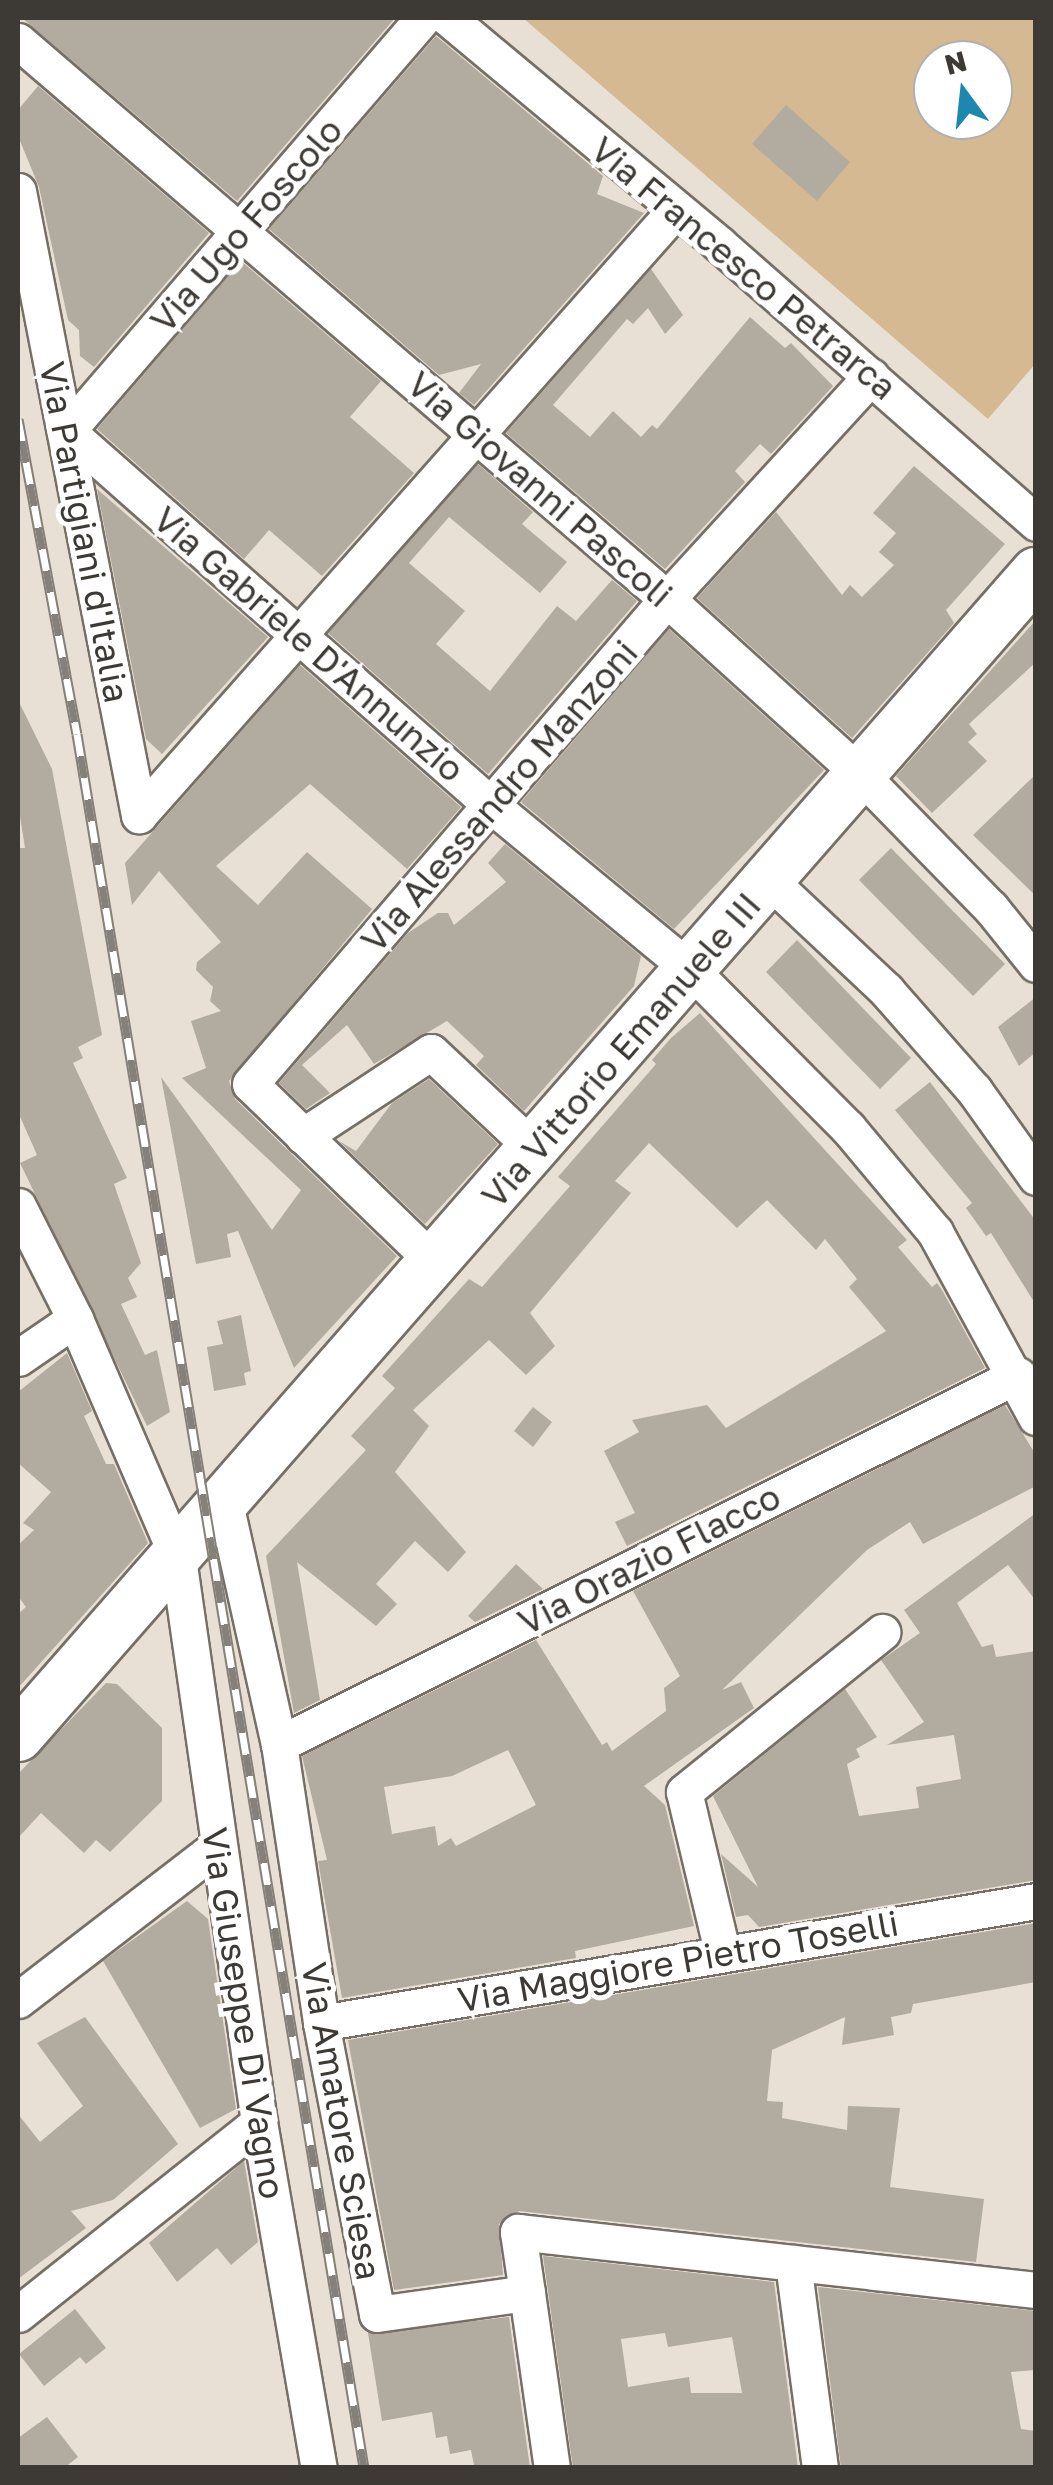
<!DOCTYPE html>
<style>
body{margin:0}
#map{position:relative;width:1053px;height:2485px;overflow:hidden;background:#e8e0d5;font-family:"Golos Text",sans-serif}
div>[style]{position:absolute}
.green>*{inset:0;background:#d5b992}
.building>*{inset:0;background:#b2aba0}
.roads{filter:drop-shadow(2px 0 #766f65) drop-shadow(-2px 0 #766f65) drop-shadow(0 2px #766f65) drop-shadow(0 -2px #766f65)}
.street>*{height:35px;margin:-17.5px;padding:0 17.5px;transform-origin:17.5px;border-radius:17.5px;background:#fff}
.secondary>*{height:50px;margin:-25px;padding:0 25px;transform-origin:25px;border-radius:25px;background:#fff}
.rail>*{height:11px;margin-top:-5.5px;transform-origin:0;background:repeating-linear-gradient(90deg,#fff 0 22px,#858079 0 44px);box-sizing:border-box;border-block:2px solid #858079}
span{translate:-50% -50%;white-space:nowrap;text-align:center;line-height:1.15;-webkit-text-stroke:10px #fff;paint-order:stroke}
.street-label{font-size:35px;color:#3d3a36}
.frame{position:absolute;inset:0;border:20px solid #3d3a36;pointer-events:none}
.north{position:absolute;left:913px;top:40px;width:100px;height:100px;box-sizing:border-box;background:#fff;border:2px solid #b1b0af;border-radius:50%;rotate:345deg;font-size:28px;font-weight:700;line-height:40px;text-align:center;color:#3d3a36}
.north::after{content:'';display:block;margin:auto;width:35px;height:45px;background:#1c88af;clip-path:polygon(50% 0,100% 100%,50% 72%,0 100%)}
</style>
<div id="map">
<div class="green">
<i style="clip-path:polygon(evenodd,523px 18px,1035px 18px,1035px 364px,988px 419px,523px 18px,933px 60px,993px 60px,993px 120px,933px 120px,933px 60px)"></i>
</div>
<div class="building">
<i style="clip-path:polygon(22px 18px,395px 18px,237px 201px)"></i>
<i style="clip-path:polygon(436px 36px,603px 176px,597px 194px,644px 213px,474px 405px,459px 393px,481px 364px,439px 375px,269px 229px)"></i>
<i style="clip-path:polygon(38px 86px,209px 233px,94px 367px,80px 356px,79px 330px,68px 320px,39px 187px,18px 136px,18px 110px)"></i>
<i style="clip-path:polygon(786px 105px,850px 162px,817px 201px,752px 144px)"></i>
<i style="clip-path:polygon(241px 261px,381px 381px,350px 417px,414px 473px,322px 576px,269px 530px,244px 559px,97px 429px)"></i>
<i style="clip-path:polygon(651px 269px,683px 315px,665px 334px,648px 308px,633px 324px,627px 319px,553px 405px,590px 437px,613px 411px,641px 437px,652px 425px,657px 429px,750px 317px,785px 348px,791px 343px,833px 386px,771px 454px,760px 444px,735px 471px,745px 482px,665px 569px,506px 433px)"></i>
<i style="clip-path:polygon(478px 464px,533px 512px,522px 524px,567px 562px,540px 593px,449px 517px,409px 563px,465px 611px,436px 644px,490px 691px,557px 606px,576px 621px,612px 580px,637px 601px,488px 774px,328px 633px)"></i>
<i style="clip-path:polygon(914px 466px,1005px 544px,946px 610px,954px 623px,852px 738px,697px 598px,776px 512px,842px 595px,850px 585px,862px 597px,894px 565px,879px 552px,896px 533px,873px 513px)"></i>
<i style="clip-path:polygon(97px 489px,268px 637px,162px 754px,146px 739px)"></i>
<i style="clip-path:polygon(1036px 620px,1036px 662px,969px 724px,977px 734px,968px 742px,987px 761px,932px 813px,896px 776px)"></i>
<i style="clip-path:polygon(669px 629px,824px 770px,674px 929px,521px 802px)"></i>
<i style="clip-path:polygon(300px 665px,461px 807px,407px 869px,310px 784px,216px 866px,258px 905px,307px 852px,372px 909px,229px 1081px,235px 1099px,397px 1256px,294px 1368px,238px 1231px,227px 1234px,231px 1257px,196px 1264px,161px 1077px,272px 1230px,301px 1190px,182px 1078px,206px 1068px,191px 1021px,221px 1011px,210px 1001px,213px 987px,196px 970px,197px 962px,221px 942px,159px 871px,132px 905px,125px 863px)"></i>
<i style="clip-path:polygon(18px 700px,52px 769px,102px 1035px,78px 1047px,83px 1058px,73px 1063px,127px 1178px,114px 1184px,141px 1263px,128px 1278px,137px 1297px,121px 1304px,145px 1355px,157px 1350px,170px 1412px,147px 1426px,20px 1163px,37px 1155px,18px 1112px,18px 848px,25px 848px,18px 804px)"></i>
<i style="clip-path:polygon(1036px 774px,1036px 896px,973px 835px)"></i>
<i style="clip-path:polygon(505px 844px,641px 956px,634px 986px,524px 1111px,476px 1065px,484px 1056px,447px 1021px,374px 1064px,347px 1025px,302px 1065px,330px 1093px,306px 1109px,279px 1083px,408px 933px,438px 913px,448px 913px,454px 925px,506px 882px,488px 863px)"></i>
<i style="clip-path:polygon(891px 848px,1005px 964px,973px 996px,859px 880px)"></i>
<i style="clip-path:polygon(797px 940px,911px 1058px,880px 1089px,766px 972px)"></i>
<i style="clip-path:polygon(1036px 997px,1036px 1052px,1019px 1066px,998px 1027px)"></i>
<i style="clip-path:polygon(700px 1013px,907px 1240px,898px 1247px,932px 1287px,937px 1283px,942px 1290px,985px 1368px,627px 1546px,615px 1522px,635px 1513px,604px 1451px,639px 1432px,632px 1420px,707px 1405px,726px 1428px,886px 1331px,849px 1287px,857px 1279px,825px 1239px,816px 1250px,767px 1200px,737px 1228px,649px 1143px,615px 1181px,631px 1193px,530px 1313px,555px 1346px,526px 1375px,489px 1340px,413px 1410px,429px 1426px,395px 1472px,466px 1552px,448px 1572px,415px 1541px,376px 1584px,397px 1604px,376px 1626px,297px 1562px,320px 1700px,294px 1713px,266px 1556px,366px 1450px,351px 1436px,395px 1388px,382px 1376px,469px 1279px,482px 1287px,570px 1186px,558px 1177px,656px 1064px,652px 1060px,671px 1038px)"></i>
<i style="clip-path:polygon(429px 1079px,498px 1144px,425px 1224px,339px 1141px,356px 1151px,392px 1103px)"></i>
<i style="clip-path:polygon(930px 1082px,1036px 1221px,1036px 1305px,991px 1233px,986px 1236px,966px 1208px,972px 1203px,895px 1110px)"></i>
<i style="clip-path:polygon(241px 1315px,251px 1371px,244px 1373px,246px 1385px,214px 1391px,207px 1347px,223px 1344px,217px 1321px)"></i>
<i style="clip-path:polygon(67px 1353px,92px 1411px,84px 1416px,106px 1464px,114px 1464px,148px 1543px,18px 1688px,18px 1614px,26px 1607px,18px 1596px,18px 1545px,34px 1530px,23px 1523px,51px 1492px,18px 1463px,18px 1392px)"></i>
<i style="clip-path:polygon(evenodd,1005px 1405px,1036px 1455px,1036px 1486px,923px 1544px,910px 1522px,867px 1550px,722px 1690px,741px 1682px,754px 1708px,644px 1786px,665px 1805px,694px 1926px,575px 1951px,576px 1958px,342px 1998px,318px 1861px,327px 1860px,302px 1756px,536px 1640px,602px 1745px,607px 1742px,612px 1751px,666px 1711px,664px 1688px,680px 1676px,633px 1591px,1005px 1405px,508px 1750px,536px 1805px,456px 1846px,451px 1838px,438px 1846px,435px 1826px,392px 1834px,384px 1787px,452px 1776px,508px 1750px)"></i>
<i style="clip-path:polygon(533px 1407px,552px 1422px,533px 1447px,514px 1431px)"></i>
<i style="clip-path:polygon(1036px 1513px,1036px 1601px,1008px 1565px,957px 1603px,982px 1647px,993px 1644px,996px 1657px,1036px 1651px,1036px 1880px,759px 1927px,748px 1915px,736px 1917px,721px 1854px,758px 1887px,713px 1796px,845px 1689px,877px 1737px,856px 1749px,860px 1757px,847px 1764px,859px 1816px,919px 1808px,916px 1787px,961px 1779px,954px 1735px,887px 1745px,924px 1722px,881px 1660px,920px 1633px,904px 1610px)"></i>
<i style="clip-path:polygon(516px 1564px,543px 1589px,475px 1622px,468px 1616px)"></i>
<i style="clip-path:polygon(106px 1683px,117px 1684px,162px 1728px,162px 1801px,110px 1852px,96px 1840px,84px 1853px,41px 1813px,18px 1838px,18px 1774px)"></i>
<i style="clip-path:polygon(187px 1901px,208px 1919px,236px 2109px,200px 2128px,103px 1961px)"></i>
<i style="clip-path:polygon(1036px 1923px,1036px 1982px,913px 2004px,911px 2013px,891px 2017px,894px 2035px,842px 2045px,845px 2017px,772px 2050px,767px 2101px,783px 2102px,782px 2118px,847px 2130px,848px 2106px,900px 2108px,890px 2187px,984px 2199px,976px 2262px,519px 2211px,499px 2224px,503px 2275px,394px 2290px,348px 2040px)"></i>
<i style="clip-path:polygon(85px 2017px,178px 2144px,113px 2200px,71px 2211px,86px 2228px,18px 2279px,18px 2114px,40px 2142px,83px 2106px,37px 2043px)"></i>
<i style="clip-path:polygon(244px 2161px,258px 2242px,231px 2265px,217px 2248px,177px 2282px,149px 2243px)"></i>
<i style="clip-path:polygon(evenodd,543px 2256px,774px 2282px,798px 2468px,573px 2468px,543px 2256px,665px 2333px,668px 2347px,732px 2337px,742px 2393px,691px 2393px,689px 2377px,628px 2387px,621px 2339px,665px 2333px)"></i>
<i style="clip-path:polygon(818px 2287px,1036px 2311px,1036px 2370px,1011px 2372px,1021px 2429px,1036px 2431px,1036px 2468px,841px 2468px)"></i>
<i style="clip-path:polygon(75px 2309px,106px 2348px,86px 2364px,80px 2357px,44px 2386px,19px 2354px)"></i>
<i style="clip-path:polygon(509px 2317px,530px 2468px,474px 2465px,471px 2450px,450px 2454px,447px 2436px,436px 2438px,432px 2412px,382px 2421px,368px 2333px)"></i>
<i style="clip-path:polygon(47px 2417px,78px 2457px,64px 2468px,18px 2468px,18px 2438px)"></i>
</div>
<div class="roads">
<div class="street">
<i style="left:423px;top:18px;width:545px;rotate:130.76deg"></i>
<i style="left:67px;top:431px;width:567px;rotate:41.42deg"></i>
<i style="left:492px;top:806px;width:258px;rotate:39.5deg"></i>
<i style="left:691px;top:970px;width:223px;rotate:45.2deg"></i>
<i style="left:848px;top:1128px;width:136px;rotate:50.1deg"></i>
<i style="left:935px;top:1232px;width:211px;rotate:61.4deg"></i>
<i style="left:448px;top:18px;width:354px;rotate:39.8deg"></i>
<i style="left:720px;top:245px;width:421px;rotate:41.3deg"></i>
<i style="left:18px;top:41px;width:856px;rotate:40.69deg"></i>
<i style="left:667px;top:599px;width:262px;rotate:42.2deg"></i>
<i style="left:861px;top:775px;width:186px;rotate:45.7deg"></i>
<i style="left:991px;top:908px;width:72px;rotate:51.2deg"></i>
<i style="left:18px;top:191px;width:636px;rotate:79.03deg"></i>
<i style="left:139px;top:815px;width:810px;rotate:-48.45deg"></i>
<i style="left:769px;top:880px;width:161px;rotate:43.2deg"></i>
<i style="left:886px;top:990px;width:133px;rotate:48.7deg"></i>
<i style="left:974px;top:1090px;width:107px;rotate:54.5deg"></i>
<i style="left:303px;top:1136px;width:153px;rotate:-33.3deg"></i>
<i style="left:431px;top:1052px;width:141px;rotate:43.3deg"></i>
<i style="left:18px;top:1206px;width:127px;rotate:63.2deg"></i>
<i style="left:75px;top:1319px;width:260px;rotate:66.7deg"></i>
<i style="left:178px;top:1558px;width:570px;rotate:81.83deg"></i>
<i style="left:259px;top:2122px;width:351px;rotate:80.2deg"></i>
<i style="left:435px;top:1263px;width:257px;rotate:-135.9deg"></i>
<i style="left:250px;top:1084px;width:640px;rotate:-49.31deg"></i>
<i style="left:667px;top:599px;width:302px;rotate:-47.5deg"></i>
<i style="left:18px;top:1358px;width:69px;rotate:-34.4deg"></i>
<i style="left:225px;top:1503px;width:247px;rotate:77.4deg"></i>
<i style="left:279px;top:1744px;width:282px;rotate:81.4deg"></i>
<i style="left:321px;top:2023px;width:296px;rotate:79.1deg"></i>
<i style="left:377px;top:2314px;width:151px;rotate:-8deg"></i>
<i style="left:527px;top:2293px;width:62px;rotate:-98.4deg"></i>
<i style="left:518px;top:2232px;width:521px;rotate:6.39deg"></i>
<i style="left:279px;top:1744px;width:826px;rotate:-26.53deg"></i>
<i style="left:722px;top:1951px;width:163px;rotate:-103.4deg"></i>
<i style="left:684px;top:1792px;width:255px;rotate:-38.9deg"></i>
<i style="left:18px;top:2000px;width:252px;rotate:-37.6deg"></i>
<i style="left:321px;top:2023px;width:725px;rotate:-9.68deg"></i>
<i style="left:793px;top:2263px;width:207px;rotate:82.5deg"></i>
<i style="left:527px;top:2293px;width:177px;rotate:81.9deg"></i>
<i style="left:18px;top:2314px;width:308px;rotate:-38.5deg"></i>
</div>
<div class="secondary">
<i style="left:18px;top:1736px;width:1546px;rotate:-48.8deg"></i>
</div>
</div>
<div class="rail">
<i style="left:18px;top:419px;width:320px;rotate:79.4deg"></i>
<i style="left:77px;top:734px;width:1758px;rotate:80.6deg"></i>
</div>
<div class="street-label">
<span style="left:246px;top:225px;rotate:-49deg">Via Ugo Foscolo</span>
<span style="left:744px;top:268px;rotate:40deg">Via Francesco Petrarca</span>
<span style="left:540px;top:489px;rotate:41deg">Via Giovanni Pascoli</span>
<span style="left:85px;top:532px;rotate:79deg">Via Partigiani d'Italia</span>
<span style="left:309px;top:644px;rotate:41deg">Via Gabriele D'Annunzio</span>
<span style="left:499px;top:796px;rotate:-49deg">Via Alessandro Manzoni</span>
<span style="left:621px;top:1050px;rotate:-49deg">Via Vittorio Emanuele III</span>
<span style="left:649px;top:1559px;rotate:-27deg">Via Orazio Flacco</span>
<span style="left:678px;top:1961px;rotate:-10deg">Via Maggiore Pietro Toselli</span>
<span style="left:244px;top:2013px;rotate:81deg">Via Giuseppe Di Vagno</span>
<span style="left:342px;top:2121px;rotate:80deg">Via Amatore Sciesa</span>
</div>
<div class="frame"></div>
<div class="north">N</div>
</div>
